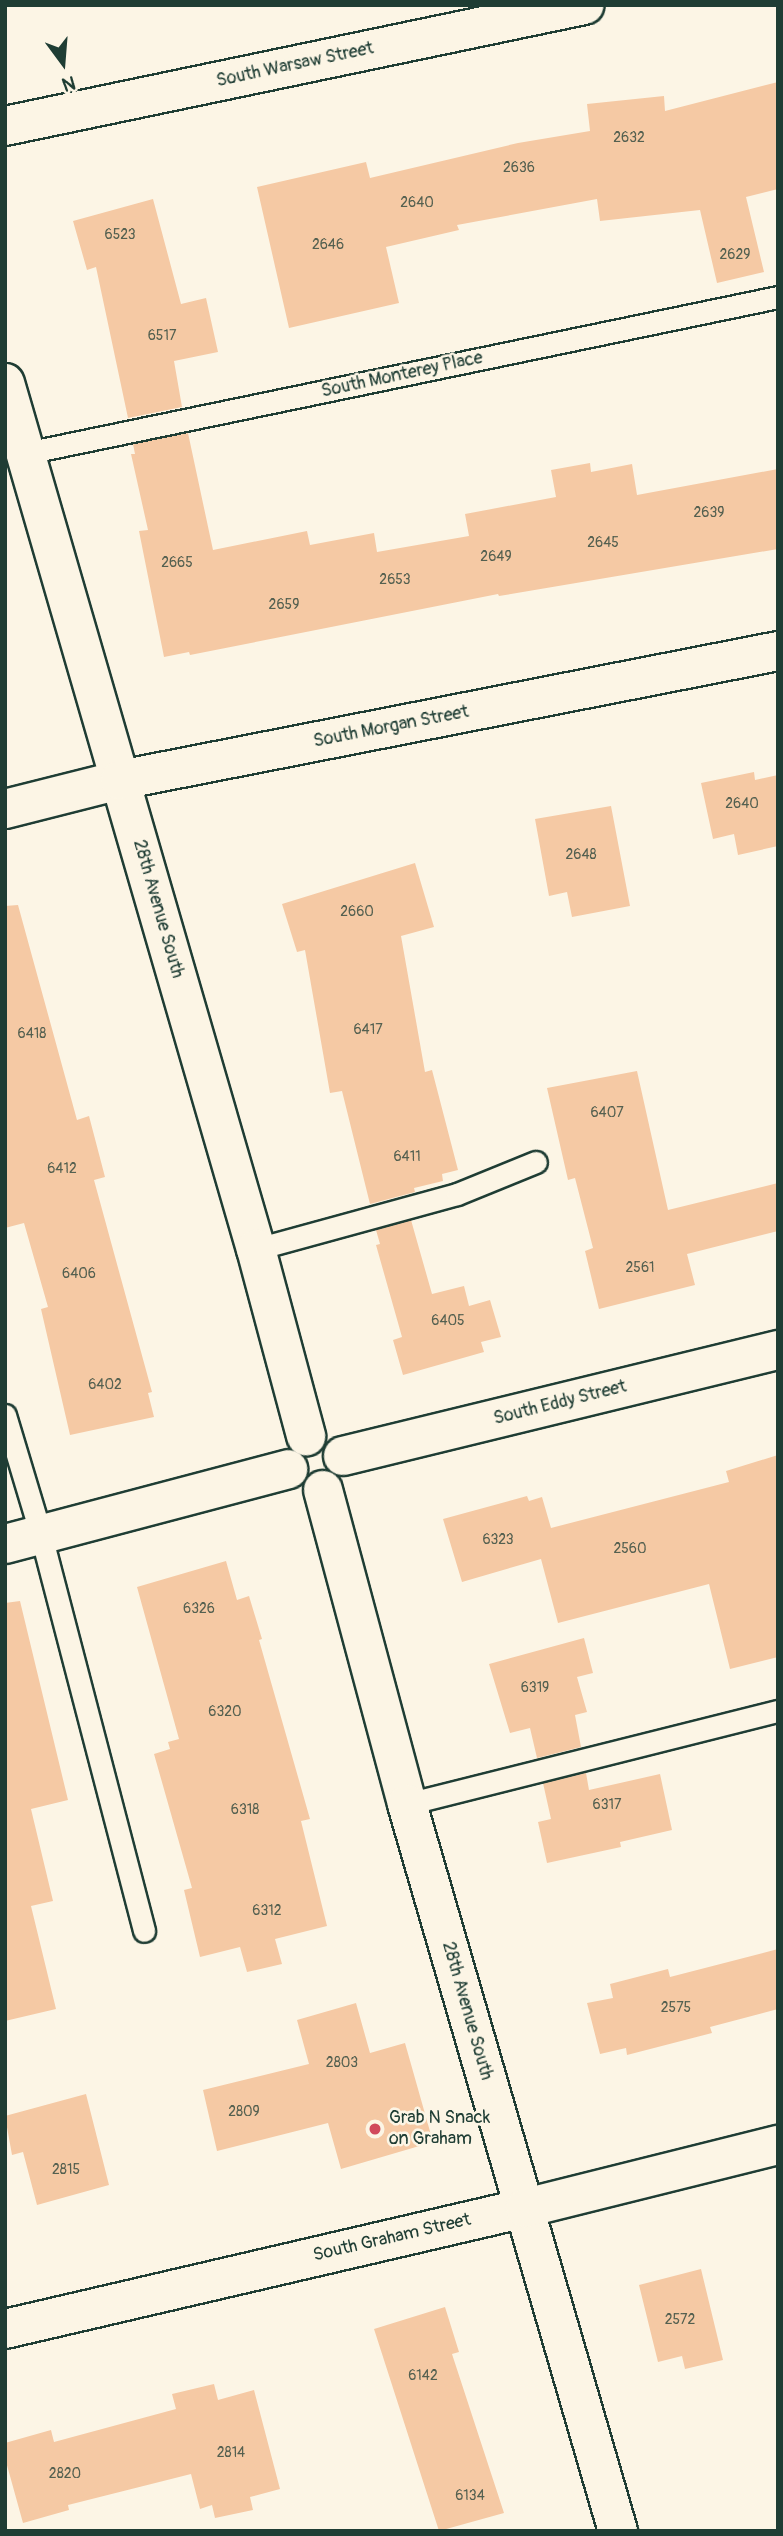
<!DOCTYPE html>
<style>
body{margin:0}
#map{position:relative;width:783px;height:2536px;overflow:hidden;background:#fcf5e5;font-family:Pangolin,sans-serif}
div>[style]{position:absolute}
.building>*{inset:0;background:#f5c9a4}
.roads{filter:drop-shadow(2px 0 #1f3d34) drop-shadow(-2px 0 #1f3d34) drop-shadow(0 2px #1f3d34) drop-shadow(0 -2px #1f3d34)}
.lane>*{height:21px;margin:-10.5px;padding:0 10.5px;transform-origin:10.5px;border-radius:10.5px;background:#fcf5e5}
.street>*{height:38px;margin:-19px;padding:0 19px;transform-origin:19px;border-radius:19px;background:#fcf5e5}
.secondary>*{height:38px;margin:-19px;padding:0 19px;transform-origin:19px;border-radius:19px;background:#fcf5e5}
.dots>*{width:19px;height:19px;translate:-50% -50%;box-sizing:border-box;border:4px solid #fcf5e5;border-radius:50%}
span{translate:-50% -50%;white-space:nowrap;text-align:center;line-height:1.15;-webkit-text-stroke:5px #fcf5e5;paint-order:stroke}
.number-label{font-size:14px;color:#546050}
.number-label span{-webkit-text-stroke-width:0}
.street-label{font-size:18px;color:#1f3d34}
.poi-label{font-size:18px;color:#1f3d34}
.left{translate:0 -50%;text-align:left}
.frame{position:absolute;inset:0;border:7px solid #1f3d34;pointer-events:none}
.north{position:absolute;left:28px;top:28px;width:70px;height:70px;-webkit-text-stroke:5px #fcf5e5;paint-order:stroke;rotate:164deg;font-size:19px;font-weight:700;line-height:28px;text-align:center;color:#1f3d34}
.north::after{content:'';display:block;margin:auto;width:24px;height:32px;background:#1f3d34;clip-path:polygon(50% 0,100% 100%,50% 72%,0 100%)}
</style>
<div id="map">
<div class="building">
<i style="clip-path:polygon(778px 82px,778px 189px,746px 197px,764px 272px,717px 283px,700px 210px,600px 221px,597px 199px,457px 225px,459px 230px,386px 247px,399px 303px,289px 328px,257px 187px,366px 162px,370px 178px,518px 143px,590px 131px,587px 104px,664px 96px,665px 111px)"></i>
<i style="clip-path:polygon(153px 199px,181px 304px,206px 298px,218px 352px,174px 361px,182px 407px,128px 418px,96px 267px,87px 270px,73px 221px)"></i>
<i style="clip-path:polygon(188px 433px,213px 550px,307px 531px,310px 545px,374px 533px,377px 552px,469px 536px,465px 514px,556px 497px,551px 470px,590px 463px,591px 472px,632px 464px,637px 495px,778px 469px,778px 549px,499px 596px,498px 594px,190px 655px,189px 652px,164px 657px,139px 531px,148px 530px,131px 454px,135px 454px,133px 444px)"></i>
<i style="clip-path:polygon(754px 772px,755px 780px,778px 775px,778px 846px,738px 855px,734px 834px,713px 839px,701px 783px)"></i>
<i style="clip-path:polygon(611px 806px,630px 906px,572px 917px,567px 892px,549px 896px,535px 819px)"></i>
<i style="clip-path:polygon(415px 863px,434px 927px,401px 936px,425px 1072px,432px 1070px,458px 1170px,442px 1174px,443px 1181px,414px 1188px,415px 1192px,370px 1204px,342px 1091px,330px 1093px,305px 950px,297px 952px,282px 904px)"></i>
<i style="clip-path:polygon(18px 905px,77px 1120px,89px 1116px,105px 1177px,94px 1180px,152px 1392px,148px 1393px,154px 1417px,70px 1435px,41px 1309px,48px 1307px,24px 1223px,5px 1228px,5px 906px)"></i>
<i style="clip-path:polygon(637px 1071px,668px 1210px,778px 1183px,778px 1231px,687px 1254px,695px 1285px,599px 1309px,585px 1251px,593px 1248px,575px 1178px,568px 1180px,547px 1088px)"></i>
<i style="clip-path:polygon(411px 1220px,432px 1294px,464px 1286px,469px 1306px,490px 1300px,501px 1337px,481px 1342px,484px 1352px,403px 1375px,393px 1340px,402px 1337px,376px 1245px,380px 1244px,376px 1230px)"></i>
<i style="clip-path:polygon(778px 1455px,778px 1657px,730px 1669px,709px 1584px,558px 1623px,541px 1559px,462px 1582px,443px 1519px,527px 1496px,529px 1501px,542px 1497px,551px 1528px,729px 1482px,726px 1471px)"></i>
<i style="clip-path:polygon(226px 1561px,237px 1600px,249px 1596px,262px 1639px,259px 1640px,310px 1819px,301px 1821px,327px 1926px,275px 1939px,282px 1964px,247px 1972px,240px 1947px,200px 1957px,184px 1890px,192px 1888px,154px 1754px,170px 1749px,168px 1742px,179px 1739px,137px 1587px)"></i>
<i style="clip-path:polygon(20px 1601px,68px 1800px,31px 1809px,53px 1901px,31px 1906px,56px 2009px,5px 2021px,5px 1603px)"></i>
<i style="clip-path:polygon(584px 1638px,593px 1673px,577px 1677px,587px 1712px,575px 1715px,581px 1747px,537px 1758px,530px 1728px,510px 1733px,489px 1664px)"></i>
<i style="clip-path:polygon(586px 1773px,589px 1790px,660px 1774px,672px 1830px,620px 1842px,621px 1847px,547px 1863px,538px 1822px,551px 1819px,543px 1783px)"></i>
<i style="clip-path:polygon(778px 1949px,778px 2009px,710px 2027px,712px 2033px,627px 2055px,626px 2048px,600px 2054px,587px 2003px,613px 1998px,610px 1984px,668px 1969px,670px 1977px)"></i>
<i style="clip-path:polygon(356px 2003px,370px 2053px,405px 2043px,433px 2142px,341px 2169px,328px 2123px,217px 2151px,203px 2090px,309px 2064px,297px 2020px)"></i>
<i style="clip-path:polygon(86px 2094px,109px 2185px,37px 2205px,23px 2152px,12px 2155px,5px 2116px)"></i>
<i style="clip-path:polygon(701px 2269px,723px 2360px,685px 2369px,682px 2356px,658px 2362px,639px 2285px)"></i>
<i style="clip-path:polygon(445px 2307px,459px 2352px,452px 2354px,504px 2513px,439px 2531px,374px 2329px)"></i>
<i style="clip-path:polygon(214px 2384px,218px 2400px,254px 2390px,280px 2489px,250px 2497px,253px 2510px,215px 2518px,212px 2505px,200px 2509px,191px 2474px,68px 2505px,69px 2510px,23px 2523px,5px 2458px,5px 2443px,51px 2430px,54px 2442px,176px 2409px,172px 2394px)"></i>
</div>
<div class="roads">
<div class="lane">
<i style="left:26px;top:453px;width:768px;rotate:-11.72deg"></i>
<i style="left:256px;top:1249px;width:208px;rotate:-15.3deg"></i>
<i style="left:457px;top:1194px;width:85px;rotate:-22.1deg"></i>
<i style="left:5px;top:1415px;width:125px;rotate:73.3deg"></i>
<i style="left:41px;top:1535px;width:409px;rotate:75.4deg"></i>
<i style="left:407px;top:1804px;width:382px;rotate:-14.1deg"></i>
</div>
<div class="street">
<i style="left:5px;top:126px;width:592px;rotate:-11.8deg"></i>
<i style="left:5px;top:383px;width:902px;rotate:73.84deg"></i>
<i style="left:256px;top:1249px;width:194px;rotate:75deg"></i>
<i style="left:5px;top:809px;width:119px;rotate:-14.2deg"></i>
<i style="left:120px;top:780px;width:671px;rotate:-11.09deg"></i>
<i style="left:343px;top:1456px;width:448px;rotate:-13.7deg"></i>
<i style="left:323px;top:1490px;width:325px;rotate:75deg"></i>
<i style="left:407px;top:1804px;width:757px;rotate:73.82deg"></i>
<i style="left:5px;top:1544px;width:293px;rotate:-14.8deg"></i>
</div>
<div class="secondary">
<i style="left:5px;top:2329px;width:534px;rotate:-13.1deg"></i>
<i style="left:525px;top:2208px;width:261px;rotate:-14deg"></i>
</div>
</div>
<div class="dots">
<i style="left:375px;top:2129px;background:#d1495b"></i>
</div>
<div class="number-label">
<span style="left:629px;top:138px">2632</span>
<span style="left:519px;top:168px">2636</span>
<span style="left:417px;top:203px">2640</span>
<span style="left:120px;top:235px">6523</span>
<span style="left:328px;top:245px">2646</span>
<span style="left:735px;top:255px">2629</span>
<span style="left:162px;top:336px">6517</span>
<span style="left:709px;top:513px">2639</span>
<span style="left:603px;top:543px">2645</span>
<span style="left:496px;top:557px">2649</span>
<span style="left:177px;top:563px">2665</span>
<span style="left:395px;top:580px">2653</span>
<span style="left:284px;top:605px">2659</span>
<span style="left:742px;top:804px">2640</span>
<span style="left:581px;top:855px">2648</span>
<span style="left:357px;top:912px">2660</span>
<span style="left:368px;top:1030px">6417</span>
<span style="left:32px;top:1034px">6418</span>
<span style="left:607px;top:1113px">6407</span>
<span style="left:407px;top:1157px">6411</span>
<span style="left:62px;top:1169px">6412</span>
<span style="left:640px;top:1268px">2561</span>
<span style="left:79px;top:1274px">6406</span>
<span style="left:448px;top:1321px">6405</span>
<span style="left:105px;top:1385px">6402</span>
<span style="left:498px;top:1540px">6323</span>
<span style="left:630px;top:1549px">2560</span>
<span style="left:199px;top:1609px">6326</span>
<span style="left:535px;top:1688px">6319</span>
<span style="left:225px;top:1712px">6320</span>
<span style="left:607px;top:1805px">6317</span>
<span style="left:245px;top:1810px">6318</span>
<span style="left:267px;top:1911px">6312</span>
<span style="left:676px;top:2008px">2575</span>
<span style="left:342px;top:2063px">2803</span>
<span style="left:244px;top:2112px">2809</span>
<span style="left:66px;top:2170px">2815</span>
<span style="left:680px;top:2320px">2572</span>
<span style="left:423px;top:2376px">6142</span>
<span style="left:231px;top:2453px">2814</span>
<span style="left:65px;top:2474px">2820</span>
<span style="left:470px;top:2496px">6134</span>
</div>
<div class="street-label">
<span style="left:295px;top:65px;rotate:-12deg">South Warsaw Street</span>
<span style="left:402px;top:375px;rotate:-12deg">South Monterey Place</span>
<span style="left:391px;top:727px;rotate:-11deg">South Morgan Street</span>
<span style="left:158px;top:909px;rotate:74deg">28th Avenue South</span>
<span style="left:560px;top:1403px;rotate:-14deg">South Eddy Street</span>
<span style="left:467px;top:2011px;rotate:74deg">28th Avenue South</span>
<span style="left:392px;top:2238px;rotate:-13deg">South Graham Street</span>
</div>
<div class="poi-label">
<span class="left" style="left:389px;top:2129px">Grab N Snack<br>on Graham</span>
</div>
<div class="frame"></div>
<div class="north">N</div>
</div>
